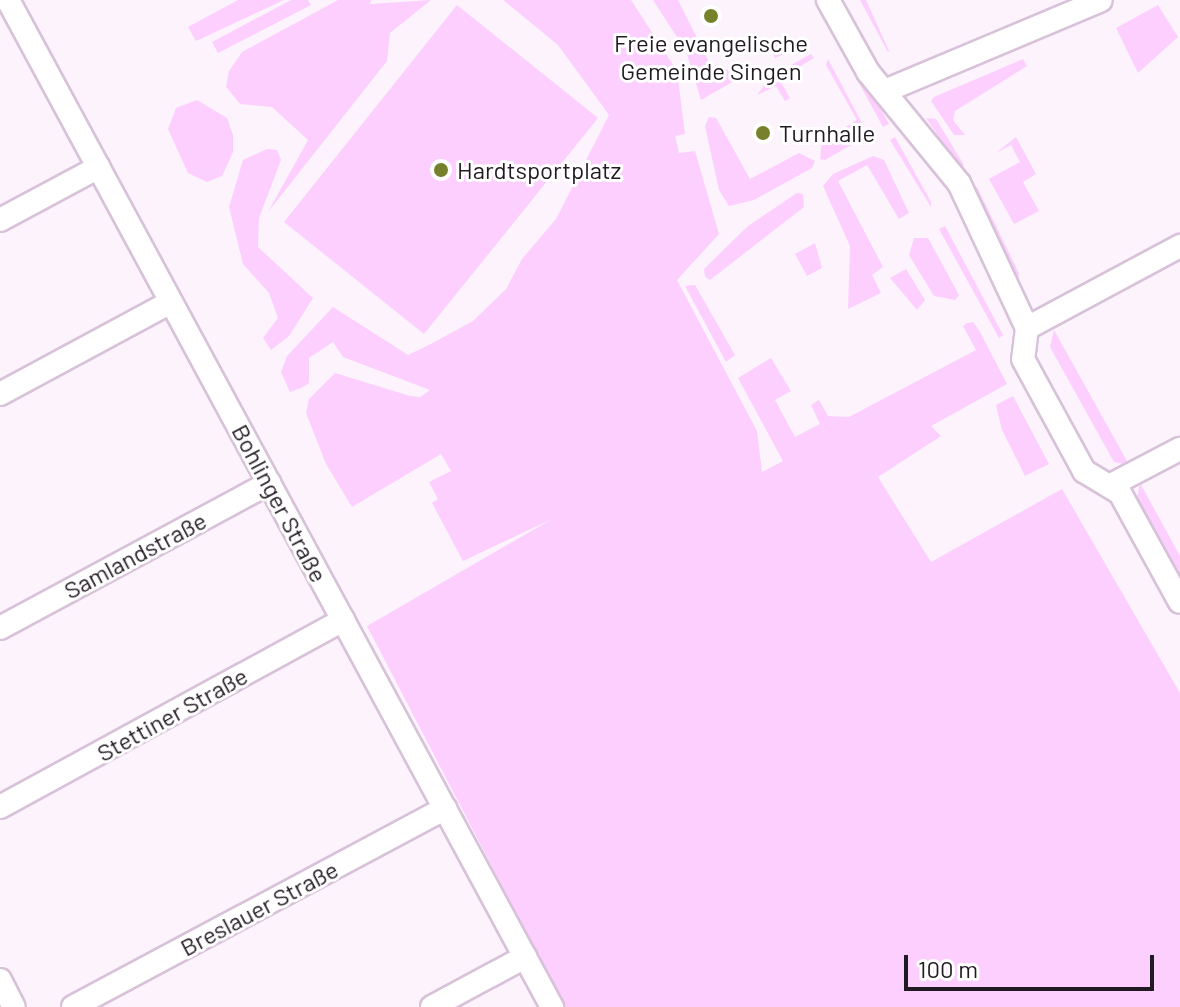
<!DOCTYPE html>
<meta charset="utf-8">
<style>
body{margin:0}
#map{position:relative;width:1180px;height:1007px;overflow:hidden;background:#fcf3fc;font-family:Barlow,sans-serif}
div>[style]{position:absolute}
.green>*{inset:0;background:#fccffe}
.roads{filter:drop-shadow(2px 0 #d8c2d9) drop-shadow(-2px 0 #d8c2d9) drop-shadow(0 2px #d8c2d9) drop-shadow(0 -2px #d8c2d9)}
.minor>*{height:22px;margin:-11px;padding:0 11px;transform-origin:11px;border-radius:11px;background:#fff}
.dots>*{width:22px;height:22px;translate:-50% -50%;box-sizing:border-box;border:4px solid #fff;border-radius:50%}
span{translate:-50% -50%;white-space:nowrap;text-align:center;line-height:1.15;-webkit-text-stroke:6px #fff;paint-order:stroke}
.poi-label{font-size:24px;color:#221a22}
.left{translate:0 -50%;text-align:left}
.street-label{font-size:24px;color:#221a22}
.scale{position:absolute;left:904px;top:955px;width:250px;height:36px;box-sizing:border-box;border:4px solid #221a22;border-top:0;padding-left:10px;font-size:24px;line-height:28px;white-space:nowrap;color:#221a22;-webkit-text-stroke:6px #fff;paint-order:stroke}
</style>
<div id="map">
<div class="green">
<i style="clip-path:polygon(238px 0,284px 0,196px 41px,188px 27px)"></i>
<i style="clip-path:polygon(291px 0,308px 0,311px 5px,218px 53px,212px 42px)"></i>
<i style="clip-path:polygon(338px 0,371px 0,370px 4px,431px 0,390px 33px,387px 61px,268px 212px,308px 140px,272px 107px,240px 104px,226px 87px,229px 71px,242px 52px)"></i>
<i style="clip-path:polygon(503px 0,631px 0,677px 71px,685px 134px,675px 136px,679px 153px,695px 151px,719px 234px,677px 280px,757px 431px,762px 472px,783px 461px,738px 378px,771px 358px,791px 391px,775px 400px,795px 437px,820px 424px,811px 405px,819px 400px,828px 416px,849px 417px,976px 350px,963px 326px,967px 323px,973px 322px,980px 332px,1007px 384px,931px 426px,941px 436px,878px 477px,931px 562px,1062px 489px,1180px 693px,1180px 1007px,565px 1007px,367px 626px,552px 519px,463px 561px,432px 503px,438px 499px,429px 482px,451px 471px,441px 454px,352px 507px,326px 464px,306px 413px,309px 399px,335px 373px,410px 396px,420px 397px,430px 390px,343px 357px,333px 342px,309px 358px,309px 383px,301px 388px,290px 392px,281px 372px,287px 356px,333px 307px,408px 355px,429px 345px,473px 321px,506px 289px,522px 259px,556px 219px,609px 115px,558px 45px)"></i>
<i style="clip-path:polygon(653px 0,678px 0,715px 74px,727px 69px,734px 81px,701px 100px,686px 51px)"></i>
<i style="clip-path:polygon(860px 0,866px 0,889px 51px,888px 52px)"></i>
<i style="clip-path:polygon(457px 5px,598px 118px,424px 334px,284px 222px)"></i>
<i style="clip-path:polygon(1158px 5px,1178px 37px,1138px 73px,1116px 28px)"></i>
<i style="clip-path:polygon(788px 36px,795px 49px,775px 58px,770px 49px,760px 54px)"></i>
<i style="clip-path:polygon(846px 47px,889px 124px,883px 127px,841px 50px)"></i>
<i style="clip-path:polygon(811px 54px,814px 58px,779px 79px,790px 98px,785px 101px,776px 86px,757px 95px,771px 76px)"></i>
<i style="clip-path:polygon(828px 59px,864px 127px,858px 141px,825px 160px,820px 159px,822px 141px,857px 120px,826px 65px)"></i>
<i style="clip-path:polygon(1023px 59px,1027px 66px,955px 111px,953px 120px,965px 135px,954px 135px,931px 101px,934px 97px)"></i>
<i style="clip-path:polygon(197px 100px,227px 118px,233px 135px,233px 152px,222px 176px,207px 182px,188px 173px,168px 129px,176px 108px)"></i>
<i style="clip-path:polygon(709px 117px,716px 118px,750px 179px,799px 153px,815px 161px,812px 168px,754px 200px,729px 206px,719px 190px,705px 126px)"></i>
<i style="clip-path:polygon(926px 118px,936px 119px,964px 165px,960px 168px)"></i>
<i style="clip-path:polygon(895px 137px,931px 202px,931px 207px,890px 140px)"></i>
<i style="clip-path:polygon(1016px 137px,1036px 174px,1023px 182px,1039px 211px,1014px 224px,989px 179px,1020px 162px,1011px 145px,996px 153px)"></i>
<i style="clip-path:polygon(267px 149px,277px 150px,281px 160px,259px 218px,258px 247px,313px 298px,289px 336px,271px 350px,263px 338px,278px 318px,269px 293px,243px 264px,229px 207px,243px 160px)"></i>
<i style="clip-path:polygon(873px 156px,884px 160px,909px 213px,899px 219px,867px 165px,838px 181px,883px 267px,872px 275px,881px 293px,848px 309px,850px 246px,823px 186px,833px 174px)"></i>
<i style="clip-path:polygon(977px 187px,1019px 273px,1018px 290px,972px 190px)"></i>
<i style="clip-path:polygon(797px 193px,803px 194px,804px 207px,710px 280px,705px 277px,704px 269px,748px 226px)"></i>
<i style="clip-path:polygon(945px 226px,1003px 335px,999px 338px,939px 229px)"></i>
<i style="clip-path:polygon(914px 238px,928px 238px,959px 295px,955px 300px,934px 296px,909px 255px)"></i>
<i style="clip-path:polygon(815px 243px,822px 268px,807px 276px,795px 254px)"></i>
<i style="clip-path:polygon(906px 269px,925px 300px,917px 310px,890px 278px)"></i>
<i style="clip-path:polygon(695px 285px,735px 355px,726px 362px,685px 286px)"></i>
<i style="clip-path:polygon(1054px 330px,1127px 461px,1123px 464px,1114px 462px,1050px 347px)"></i>
<i style="clip-path:polygon(1013px 396px,1049px 464px,1025px 476px,1002px 430px,996px 405px)"></i>
<i style="clip-path:polygon(1140px 483px,1180px 556px,1180px 583px,1136px 503px)"></i>
</div>
<div class="roads">
<div class="minor">
<i style="left:8px;top:0;width:1145px;rotate:61.62deg"></i>
<i style="left:828px;top:0;width:82px;rotate:60.9deg"></i>
<i style="left:868px;top:72px;width:144px;rotate:50.7deg"></i>
<i style="left:959px;top:183px;width:160px;rotate:64.9deg"></i>
<i style="left:1027px;top:328px;width:31px;rotate:97deg"></i>
<i style="left:1023px;top:359px;width:128px;rotate:61.4deg"></i>
<i style="left:1084px;top:471px;width:42px;rotate:31.4deg"></i>
<i style="left:1120px;top:493px;width:124px;rotate:61.2deg"></i>
<i style="left:885px;top:91px;width:234px;rotate:-22.8deg"></i>
<i style="left:0;top:220px;width:112px;rotate:-28.2deg"></i>
<i style="left:1027px;top:328px;width:174px;rotate:-28.2deg"></i>
<i style="left:0;top:394px;width:194px;rotate:-28.3deg"></i>
<i style="left:1111px;top:485px;width:78px;rotate:-27.6deg"></i>
<i style="left:0;top:628px;width:306px;rotate:-28.3deg"></i>
<i style="left:0;top:807px;width:391px;rotate:-28.6deg"></i>
<i style="left:0;top:980px;width:30px;rotate:63deg"></i>
<i style="left:73px;top:1007px;width:422px;rotate:-28.1deg"></i>
<i style="left:432px;top:1007px;width:106px;rotate:-28.3deg"></i>
</div>
</div>
<div class="dots">
<i style="left:711px;top:16px;background:#77802b"></i>
<i style="left:763px;top:133px;background:#77802b"></i>
<i style="left:441px;top:170px;background:#77802b"></i>
</div>
<div class="poi-label">
<span style="left:711px;top:57px">Freie evangelische<br>Gemeinde Singen</span>
<span class="left" style="left:779px;top:133px">Turnhalle</span>
<span class="left" style="left:457px;top:170px">Hardtsportplatz</span>
</div>
<div class="street-label">
<span style="left:280px;top:503px;rotate:62deg">Bohlinger Straße</span>
<span style="left:135px;top:555px;rotate:-28deg">Samlandstraße</span>
<span style="left:172px;top:714px;rotate:-29deg">Stettiner Straße</span>
<span style="left:259px;top:908px;rotate:-28deg">Breslauer Straße</span>
</div>
<div class="scale">100 m</div>
</div>
